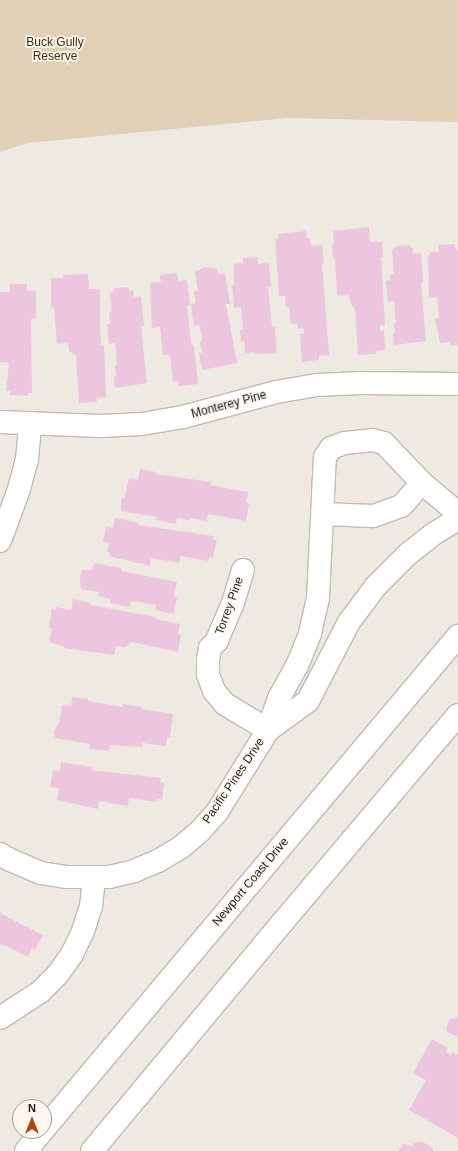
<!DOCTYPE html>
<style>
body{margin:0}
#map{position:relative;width:458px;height:1151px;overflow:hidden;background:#efeae1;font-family:Helvetica,sans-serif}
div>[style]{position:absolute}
.green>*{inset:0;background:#dfd0b6}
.building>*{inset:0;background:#ecc5df}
.roads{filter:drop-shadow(1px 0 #c0bbb2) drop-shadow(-1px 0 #c0bbb2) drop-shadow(0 1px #c0bbb2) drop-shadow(0 -1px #c0bbb2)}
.minor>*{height:22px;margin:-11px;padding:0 11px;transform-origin:11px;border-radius:11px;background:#fff}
.major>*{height:22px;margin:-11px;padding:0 11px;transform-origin:11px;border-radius:11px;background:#fff}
span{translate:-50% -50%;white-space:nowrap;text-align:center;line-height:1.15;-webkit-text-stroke:3.5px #fdf7ee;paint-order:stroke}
.park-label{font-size:12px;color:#3f2e0f}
.street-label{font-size:12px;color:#1c1b17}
.north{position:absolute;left:12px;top:1099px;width:40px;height:40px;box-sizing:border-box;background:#fdf7ee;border:1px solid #a39f98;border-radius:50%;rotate:0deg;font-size:11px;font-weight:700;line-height:16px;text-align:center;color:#1c1b17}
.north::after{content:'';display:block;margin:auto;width:14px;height:18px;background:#aa4805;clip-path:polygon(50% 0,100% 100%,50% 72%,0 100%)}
</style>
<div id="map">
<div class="green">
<i style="clip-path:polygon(0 0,458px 0,458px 122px,288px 118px,28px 143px,0 152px)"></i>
</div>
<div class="building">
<i style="clip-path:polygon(369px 227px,370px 242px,382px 242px,383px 257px,381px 257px,385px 325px,380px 325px,380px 331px,384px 331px,385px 350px,375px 351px,376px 354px,358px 355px,355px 309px,350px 303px,349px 295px,337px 296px,335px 259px,333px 259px,332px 245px,334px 245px,333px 231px)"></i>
<i style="clip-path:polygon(306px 231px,307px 238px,310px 238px,311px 246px,322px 245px,324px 263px,322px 263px,329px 355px,319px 356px,319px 360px,302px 362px,300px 334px,304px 334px,303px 328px,298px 329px,297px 324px,291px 324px,289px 307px,286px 307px,285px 296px,279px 296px,275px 239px,278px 239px,278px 234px)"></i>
<i style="clip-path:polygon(455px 244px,456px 250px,458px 250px,458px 345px,450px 345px,450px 342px,440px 343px,435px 319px,439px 318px,437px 297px,429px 298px,428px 255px,430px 255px,430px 252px,439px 252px,438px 245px)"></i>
<i style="clip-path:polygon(410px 245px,410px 248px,413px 248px,413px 254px,421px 253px,423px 282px,421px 283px,426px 341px,394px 345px,393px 333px,395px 333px,394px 323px,396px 323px,394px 301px,388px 302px,386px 281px,390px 280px,390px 274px,394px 274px,392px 250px,397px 246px)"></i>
<i style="clip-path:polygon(258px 257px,258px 264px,269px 263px,271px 287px,268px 287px,272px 327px,275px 327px,277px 353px,255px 354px,255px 352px,245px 353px,244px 341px,241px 341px,240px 330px,243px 330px,241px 307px,234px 308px,232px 285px,234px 285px,234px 264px,243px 263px,243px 258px)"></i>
<i style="clip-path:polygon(205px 267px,217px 269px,218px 274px,225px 273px,230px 304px,226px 304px,237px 363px,202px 370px,199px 353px,202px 353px,200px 342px,202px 341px,200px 325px,194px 326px,191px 304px,196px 303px,194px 291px,198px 291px,195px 272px)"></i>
<i style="clip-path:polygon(177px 273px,178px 281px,187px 280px,190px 305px,187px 305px,191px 345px,194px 345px,198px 384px,178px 386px,178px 381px,173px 382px,170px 355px,163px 355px,160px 327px,152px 328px,150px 283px,161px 282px,160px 275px)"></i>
<i style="clip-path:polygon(88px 274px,89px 289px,100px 289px,100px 329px,101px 345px,104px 345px,106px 397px,96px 398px,97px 402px,79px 403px,76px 356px,69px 351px,68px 343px,57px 344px,54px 307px,51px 307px,51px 278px,63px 278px,63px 275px)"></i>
<i style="clip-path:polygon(10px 284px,27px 284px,27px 291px,36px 291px,36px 319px,31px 319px,32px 393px,28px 393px,28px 396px,10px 395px,10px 391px,6px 391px,9px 363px,0 362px,0 292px,10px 292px)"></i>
<i style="clip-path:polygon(125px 287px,129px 288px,129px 291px,133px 290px,134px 297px,141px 296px,144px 326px,141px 326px,147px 383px,115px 388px,114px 376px,116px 376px,115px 365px,117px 365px,115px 343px,109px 344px,107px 324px,110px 324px,109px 312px,112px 311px,110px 293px,114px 292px,113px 289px,117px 288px)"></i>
<i style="clip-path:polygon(140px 469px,156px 472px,156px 474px,211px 482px,211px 485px,219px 486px,219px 487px,248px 492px,246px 502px,249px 503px,246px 521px,208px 514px,207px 521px,189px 518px,189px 520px,177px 518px,176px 524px,156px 520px,157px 517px,121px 511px,121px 500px,125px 496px,129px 478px,138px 480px)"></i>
<i style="clip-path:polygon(115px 518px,139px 523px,139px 525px,213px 536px,212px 539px,217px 540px,213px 557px,209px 557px,208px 561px,181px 556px,179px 563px,151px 558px,150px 566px,109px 556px,110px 553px,107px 552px,109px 543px,103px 542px,106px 527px,113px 528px)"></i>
<i style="clip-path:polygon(94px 563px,121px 568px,121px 571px,177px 582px,174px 597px,177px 597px,174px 614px,155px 610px,156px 605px,131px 601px,130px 607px,110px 603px,111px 599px,99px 596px,99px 592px,81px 589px,80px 578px,82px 570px,92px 570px)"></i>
<i style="clip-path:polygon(73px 599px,91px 603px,91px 605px,156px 617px,155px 619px,180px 624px,178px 634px,181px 635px,178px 652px,132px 642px,125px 647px,116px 646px,114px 655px,64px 648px,64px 646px,52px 643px,49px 642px,52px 629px,49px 628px,52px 609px,56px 610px,56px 607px,71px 610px)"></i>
<i style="clip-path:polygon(72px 697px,88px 699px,88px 701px,123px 707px,123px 704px,142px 707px,141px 709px,173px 714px,170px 737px,167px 737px,166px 746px,142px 743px,142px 747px,110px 745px,109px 751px,89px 749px,90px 744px,55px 738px,54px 731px,59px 723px,62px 705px,71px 706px)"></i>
<i style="clip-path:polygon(61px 762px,92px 767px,91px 770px,161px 778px,160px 783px,164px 783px,162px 800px,157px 799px,156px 802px,129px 798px,128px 806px,99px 801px,98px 809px,57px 800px,59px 788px,50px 787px,53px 770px,60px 771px)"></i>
<i style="clip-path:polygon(0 911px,1px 914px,43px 935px,35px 950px,32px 948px,28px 957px,5px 945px,4px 946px,0 944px)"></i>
<i style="clip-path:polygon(458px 1016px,458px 1037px,447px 1032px,446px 1028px,450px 1019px,457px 1018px)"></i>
<i style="clip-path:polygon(432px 1039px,448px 1048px,446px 1052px,451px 1055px,452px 1052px,458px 1055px,458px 1138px,409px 1110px,426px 1080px,413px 1073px)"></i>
<i style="clip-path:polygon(421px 1141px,433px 1148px,433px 1151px,398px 1151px,403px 1144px,413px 1146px,414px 1143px)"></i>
</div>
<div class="roads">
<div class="minor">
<i style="left:0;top:422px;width:100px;rotate:2.3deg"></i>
<i style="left:100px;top:426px;width:42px;rotate:-2.7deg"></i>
<i style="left:142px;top:424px;width:42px;rotate:-9.7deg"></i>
<i style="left:183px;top:417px;width:96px;rotate:-15deg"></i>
<i style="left:276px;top:392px;width:42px;rotate:-9.7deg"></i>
<i style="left:317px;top:385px;width:43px;rotate:-2.7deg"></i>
<i style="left:360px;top:383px;width:98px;rotate:0.6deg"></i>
<i style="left:422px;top:483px;width:47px;rotate:39.8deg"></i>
<i style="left:0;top:541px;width:55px;rotate:-69.9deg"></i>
<i style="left:19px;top:489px;width:30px;rotate:-75deg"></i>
<i style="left:27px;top:460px;width:37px;rotate:-85deg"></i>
<i style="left:243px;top:570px;width:37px;rotate:107deg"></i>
<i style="left:232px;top:605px;width:39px;rotate:113deg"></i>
<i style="left:217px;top:641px;width:10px;rotate:135deg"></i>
<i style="left:210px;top:648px;width:11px;rotate:100deg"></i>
<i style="left:208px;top:659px;width:16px;rotate:90deg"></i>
<i style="left:208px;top:675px;width:17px;rotate:69deg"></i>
<i style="left:214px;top:691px;width:17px;rotate:50deg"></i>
<i style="left:225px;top:704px;width:50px;rotate:31.2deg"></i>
<i style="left:268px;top:730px;width:49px;rotate:-35.9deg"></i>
<i style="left:308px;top:701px;width:89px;rotate:-62.6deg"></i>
<i style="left:349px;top:622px;width:45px;rotate:-53.1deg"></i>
<i style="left:376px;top:586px;width:45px;rotate:-45deg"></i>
<i style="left:408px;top:554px;width:31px;rotate:-38deg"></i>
<i style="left:432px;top:535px;width:31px;rotate:-32deg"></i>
<i style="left:0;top:854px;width:9px;rotate:32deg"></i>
<i style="left:8px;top:859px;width:36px;rotate:23deg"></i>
<i style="left:41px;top:873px;width:26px;rotate:9deg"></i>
<i style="left:67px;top:877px;width:42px"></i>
<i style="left:109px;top:877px;width:26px;rotate:-13deg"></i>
<i style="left:134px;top:871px;width:26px;rotate:-23deg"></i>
<i style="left:158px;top:861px;width:26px;rotate:-31deg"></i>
<i style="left:180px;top:848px;width:26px;rotate:-40deg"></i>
<i style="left:200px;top:831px;width:25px;rotate:-48deg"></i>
<i style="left:217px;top:812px;width:97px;rotate:-58.1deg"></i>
<i style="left:268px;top:730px;width:34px;rotate:-71deg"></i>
<i style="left:279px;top:698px;width:37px;rotate:-61deg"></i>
<i style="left:297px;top:666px;width:35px;rotate:-68deg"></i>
<i style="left:310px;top:633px;width:36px;rotate:-77deg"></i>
<i style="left:318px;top:598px;width:141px;rotate:-87.2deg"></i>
<i style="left:325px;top:457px;width:11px;rotate:-56deg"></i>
<i style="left:331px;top:448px;width:15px;rotate:-20deg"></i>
<i style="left:345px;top:443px;width:27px;rotate:-6deg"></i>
<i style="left:372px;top:440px;width:12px;rotate:14deg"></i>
<i style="left:384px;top:443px;width:55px;rotate:46.5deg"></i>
<i style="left:422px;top:483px;width:31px;rotate:132deg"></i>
<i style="left:401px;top:506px;width:30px;rotate:160deg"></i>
<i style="left:373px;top:516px;width:50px;rotate:-177.7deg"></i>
<i style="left:0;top:1018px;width:48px;rotate:-33deg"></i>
<i style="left:40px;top:992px;width:25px;rotate:-45deg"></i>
<i style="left:58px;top:974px;width:24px;rotate:-55deg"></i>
<i style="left:72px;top:954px;width:25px;rotate:-64deg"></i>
<i style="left:83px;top:931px;width:25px;rotate:-72deg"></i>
<i style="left:91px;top:907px;width:29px;rotate:-84deg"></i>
</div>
<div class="major">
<i style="left:44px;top:1129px;width:644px;rotate:-49.98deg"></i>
<i style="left:26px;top:1151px;width:26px;rotate:-51deg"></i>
<i style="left:92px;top:1151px;width:297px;rotate:-50.2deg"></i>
<i style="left:282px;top:923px;width:272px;rotate:-49.8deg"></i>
</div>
</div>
<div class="park-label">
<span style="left:55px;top:50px">Buck Gully<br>Reserve</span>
</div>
<div class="street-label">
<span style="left:229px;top:405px;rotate:-15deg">Monterey Pine</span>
<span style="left:230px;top:606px;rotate:-70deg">Torrey Pine</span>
<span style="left:234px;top:781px;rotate:-56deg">Pacific Pines Drive</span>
<span style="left:251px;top:882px;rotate:-50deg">Newport Coast Drive</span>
</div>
<div class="north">N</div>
</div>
